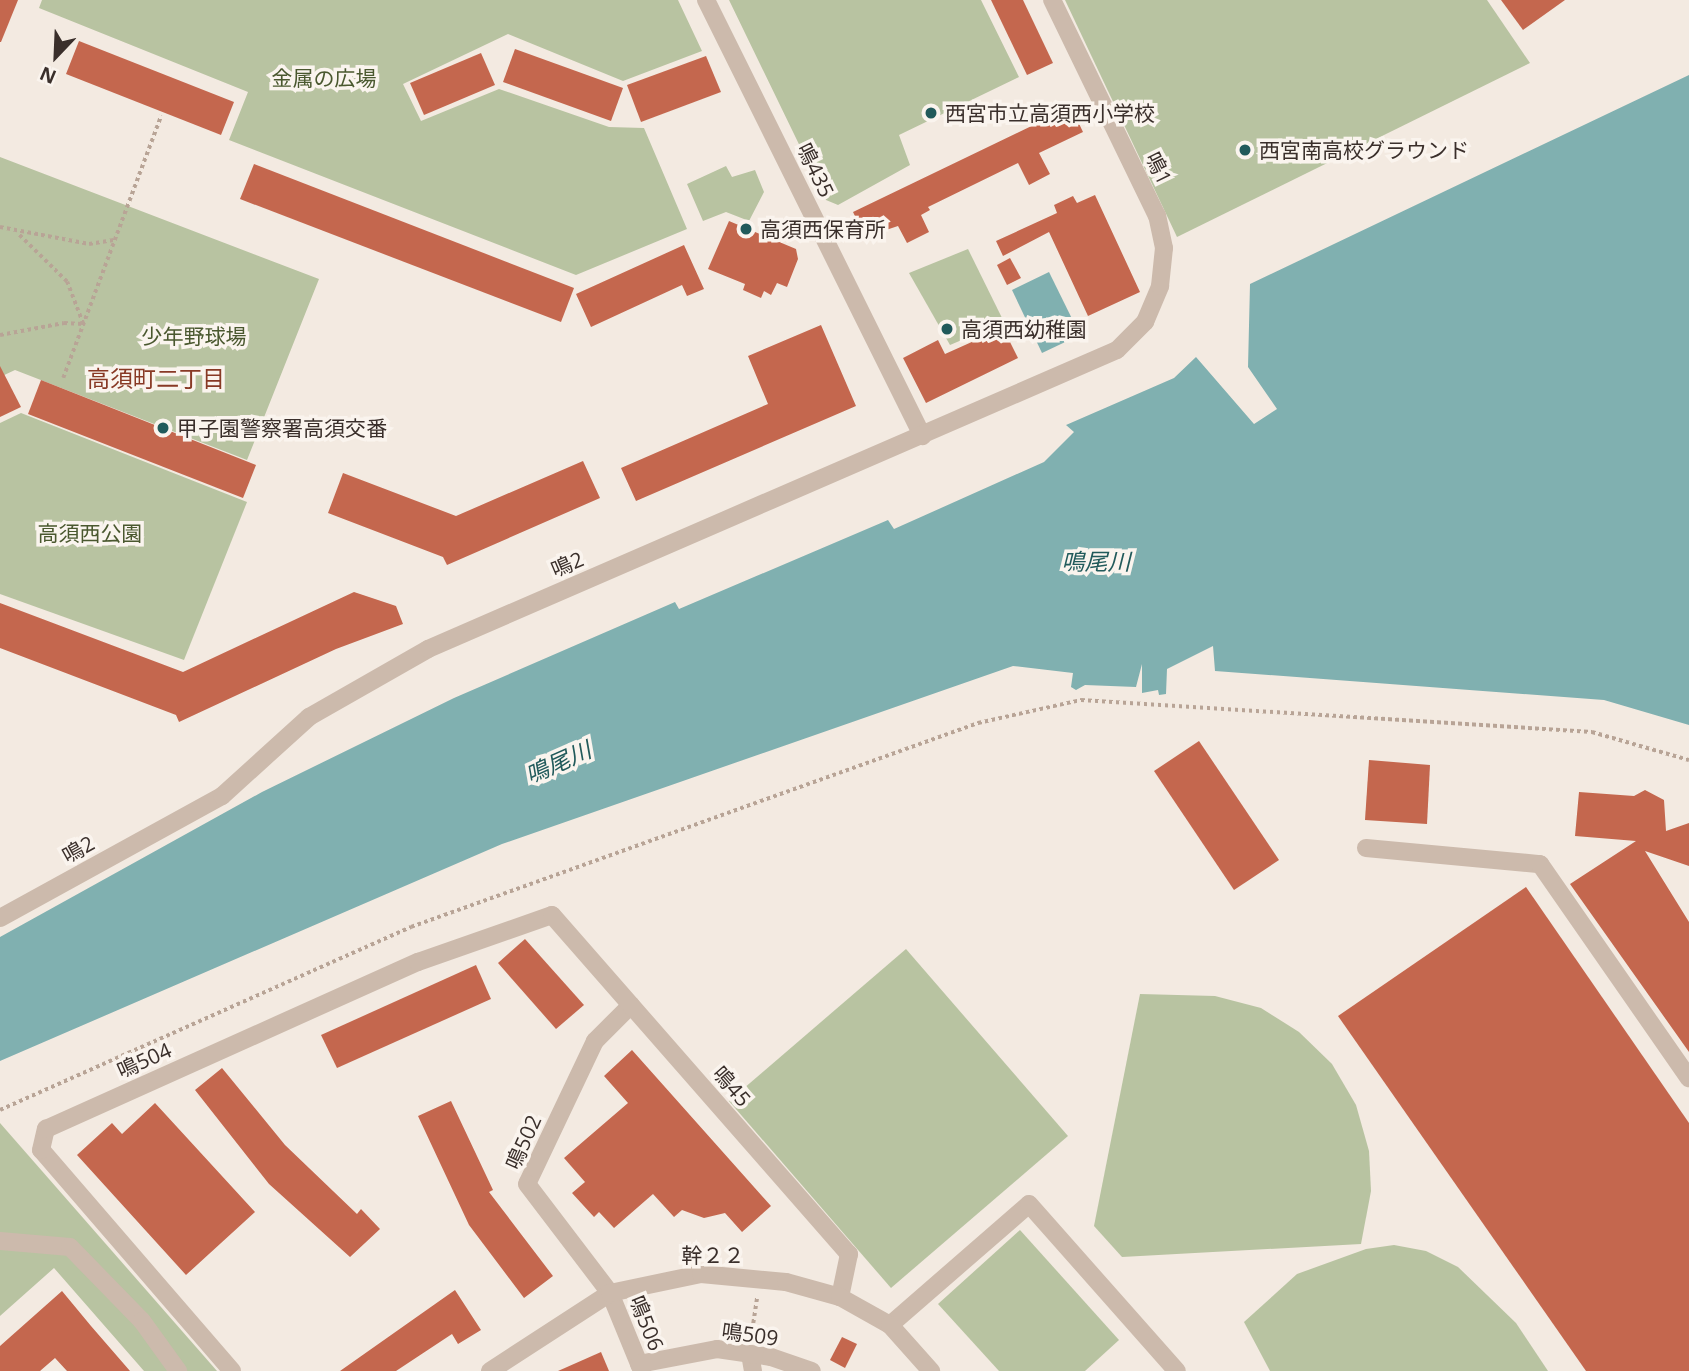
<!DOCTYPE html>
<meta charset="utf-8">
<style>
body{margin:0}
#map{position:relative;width:1689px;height:1371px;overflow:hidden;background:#f3eae1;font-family:"Open Sans","Noto Sans JP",sans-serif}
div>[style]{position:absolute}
.green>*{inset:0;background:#b8c3a1}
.water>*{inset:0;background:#80b0b0}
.building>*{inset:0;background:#c4674e}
.path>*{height:3.5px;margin-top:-1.75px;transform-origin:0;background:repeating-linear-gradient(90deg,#b8a496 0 3.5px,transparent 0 7px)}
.minor>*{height:18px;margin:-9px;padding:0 9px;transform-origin:9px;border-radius:9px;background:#ccbaac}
.dots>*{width:19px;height:19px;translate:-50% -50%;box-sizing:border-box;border:4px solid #faf4ee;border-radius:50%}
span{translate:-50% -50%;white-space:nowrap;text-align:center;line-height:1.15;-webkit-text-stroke:7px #faf4ee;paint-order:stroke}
.park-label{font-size:21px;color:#4a582f}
.poi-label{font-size:21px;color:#3a2f2b}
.left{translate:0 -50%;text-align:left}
.street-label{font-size:21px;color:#3a2f2b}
.neighbourhood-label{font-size:23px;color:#883925}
.water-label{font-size:23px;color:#215a5b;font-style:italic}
.north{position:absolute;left:21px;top:21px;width:70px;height:70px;-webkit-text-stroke:5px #faf4ee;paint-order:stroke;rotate:203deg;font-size:19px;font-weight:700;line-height:28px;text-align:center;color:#3a2f2b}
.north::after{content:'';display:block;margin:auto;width:24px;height:32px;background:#3a2f2b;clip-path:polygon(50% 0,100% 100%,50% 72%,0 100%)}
</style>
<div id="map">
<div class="green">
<i style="clip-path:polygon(42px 0,678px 0,702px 51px,623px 81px,508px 34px,403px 84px,421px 121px,499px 89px,609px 127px,644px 128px,687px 229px,576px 275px,229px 140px,248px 92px,39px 8px)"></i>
<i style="clip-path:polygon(729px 0,981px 0,1019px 77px,899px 135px,910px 165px,838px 205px,826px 200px)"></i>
<i style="clip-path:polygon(1065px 0,1487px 0,1530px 63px,1177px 237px)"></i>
<i style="clip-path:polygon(0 157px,319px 279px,247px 460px,15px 370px,0 377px)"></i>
<i style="clip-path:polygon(726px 166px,732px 177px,755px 170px,764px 192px,749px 221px,726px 212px,703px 221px,687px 184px)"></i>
<i style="clip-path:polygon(968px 249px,1004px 322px,950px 345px,909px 273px)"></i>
<i style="clip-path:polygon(21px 413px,247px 502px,184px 660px,0 594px,0 423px)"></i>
<i style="clip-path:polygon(906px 949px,1068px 1136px,891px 1288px,729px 1101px)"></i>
<i style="clip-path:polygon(1140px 994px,1215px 996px,1261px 1008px,1299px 1032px,1332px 1064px,1356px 1105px,1369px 1151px,1371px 1191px,1361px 1244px,1122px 1257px,1094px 1226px)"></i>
<i style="clip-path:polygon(0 1123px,217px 1371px,144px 1371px,54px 1268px,0 1316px)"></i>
<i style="clip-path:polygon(1020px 1230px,1119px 1340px,1085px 1371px,999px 1371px,938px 1304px)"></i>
<i style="clip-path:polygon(1394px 1245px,1426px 1251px,1458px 1267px,1516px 1323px,1548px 1371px,1270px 1371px,1244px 1322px,1297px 1274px,1366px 1249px)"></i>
</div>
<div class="water">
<i style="clip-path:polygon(1689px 75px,1689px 725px,1604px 700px,1215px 671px,1213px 646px,1167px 669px,1166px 694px,1159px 695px,1158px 690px,1142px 693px,1142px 664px,1136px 687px,1085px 685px,1076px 690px,1071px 687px,1073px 673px,1013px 666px,502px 844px,0 1061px,0 937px,262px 792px,454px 698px,675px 602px,679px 609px,888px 520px,894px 529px,1044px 462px,1074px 432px,1066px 425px,1174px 378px,1196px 357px,1254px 424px,1277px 409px,1248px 367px,1250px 284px)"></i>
<i style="clip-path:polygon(1049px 272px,1080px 335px,1042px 353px,1012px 290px)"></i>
</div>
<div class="building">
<i style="clip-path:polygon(0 0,18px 0,1px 42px,0 42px)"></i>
<i style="clip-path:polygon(991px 0,1023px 0,1053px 63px,1027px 75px)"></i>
<i style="clip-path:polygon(1501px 0,1565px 0,1523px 30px)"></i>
<i style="clip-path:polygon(79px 41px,234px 102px,221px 135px,66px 74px)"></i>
<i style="clip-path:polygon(515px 49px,623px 88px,611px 121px,503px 82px)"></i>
<i style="clip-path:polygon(481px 53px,495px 85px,424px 115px,410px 83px)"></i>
<i style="clip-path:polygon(706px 56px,721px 92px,641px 122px,627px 85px)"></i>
<i style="clip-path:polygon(1071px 107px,1083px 132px,1039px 153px,1050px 174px,1029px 185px,1018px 163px,928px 207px,930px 210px,921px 215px,929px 232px,907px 243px,898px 226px,865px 237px,853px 212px)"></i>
<i style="clip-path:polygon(254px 164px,574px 288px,561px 322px,240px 199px)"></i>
<i style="clip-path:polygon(1095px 195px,1140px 292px,1088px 316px,1049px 232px,1003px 256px,996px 241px,1057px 213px,1054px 205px,1073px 196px,1077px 203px)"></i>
<i style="clip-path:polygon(729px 221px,796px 249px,798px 259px,787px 287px,777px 283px,771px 295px,764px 291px,761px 298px,743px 290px,745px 284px,708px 269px)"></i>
<i style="clip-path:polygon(684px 245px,704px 289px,687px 296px,682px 285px,591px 327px,576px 294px)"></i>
<i style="clip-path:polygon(1010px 258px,1021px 278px,1007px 285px,997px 265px)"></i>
<i style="clip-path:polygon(821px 325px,856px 406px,636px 501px,621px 468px,768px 404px,748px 356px)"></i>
<i style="clip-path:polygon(1003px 328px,1018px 358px,926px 403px,903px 358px,938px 340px,945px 354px)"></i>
<i style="clip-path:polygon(0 366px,21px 407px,0 417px)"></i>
<i style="clip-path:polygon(41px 380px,256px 465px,243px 498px,28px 414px)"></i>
<i style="clip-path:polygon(583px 461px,600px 498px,447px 565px,443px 557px,328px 513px,343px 473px,456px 516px)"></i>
<i style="clip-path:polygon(354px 592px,396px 606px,403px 624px,336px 649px,179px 722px,176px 715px,0 648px,0 603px,183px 672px)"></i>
<i style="clip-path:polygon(1199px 741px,1279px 860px,1234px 890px,1154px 771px)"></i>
<i style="clip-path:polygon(1369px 760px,1430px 765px,1427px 824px,1365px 820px)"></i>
<i style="clip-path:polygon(1645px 790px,1664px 800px,1666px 831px,1689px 823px,1689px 866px,1645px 851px,1689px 922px,1689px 1052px,1570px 884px,1636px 841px,1575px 836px,1579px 792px,1634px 796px)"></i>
<i style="clip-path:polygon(1526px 887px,1689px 1123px,1689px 1371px,1586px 1371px,1338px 1016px)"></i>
<i style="clip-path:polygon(525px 939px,584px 1005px,556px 1029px,498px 963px)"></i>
<i style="clip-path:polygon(476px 965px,491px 999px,337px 1068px,321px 1035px)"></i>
<i style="clip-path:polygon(632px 1050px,771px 1206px,742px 1232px,725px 1213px,704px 1218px,682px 1210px,674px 1217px,653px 1194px,614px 1228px,599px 1212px,594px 1217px,572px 1193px,585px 1182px,564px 1158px,628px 1103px,604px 1076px)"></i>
<i style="clip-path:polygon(222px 1068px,285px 1145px,357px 1214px,361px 1209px,380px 1229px,350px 1257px,269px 1184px,195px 1090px)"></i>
<i style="clip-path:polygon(451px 1101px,493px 1190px,489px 1192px,553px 1276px,524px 1298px,469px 1225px,418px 1116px)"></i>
<i style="clip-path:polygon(155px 1103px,255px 1212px,186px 1275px,77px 1155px,112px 1123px,122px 1134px)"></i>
<i style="clip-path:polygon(455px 1290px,481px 1330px,458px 1344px,452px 1334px,396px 1371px,340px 1371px)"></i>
<i style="clip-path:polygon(62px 1291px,91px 1326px,130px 1371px,67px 1371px,55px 1358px,40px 1371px,0 1371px,0 1346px)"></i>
<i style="clip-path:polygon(842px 1337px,857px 1344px,845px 1368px,830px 1360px)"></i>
<i style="clip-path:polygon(601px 1352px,609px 1371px,558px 1371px)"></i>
</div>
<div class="path">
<i style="left:0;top:227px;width:91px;rotate:10.8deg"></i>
<i style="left:89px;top:244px;width:25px;rotate:-9deg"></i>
<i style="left:0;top:335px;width:65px;rotate:-10.6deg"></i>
<i style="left:64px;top:323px;width:19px;rotate:3deg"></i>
<i style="left:83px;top:324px;width:45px;rotate:-110.9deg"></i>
<i style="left:67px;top:282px;width:70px;rotate:-135.6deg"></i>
<i style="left:63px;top:378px;width:280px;rotate:-69.5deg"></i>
<i style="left:0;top:1110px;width:450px;rotate:-24deg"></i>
<i style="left:411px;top:927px;width:603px;rotate:-19.79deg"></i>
<i style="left:978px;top:723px;width:106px;rotate:-12.6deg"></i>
<i style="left:1081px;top:700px;width:512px;rotate:3.58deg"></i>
<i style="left:1592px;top:732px;width:101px;rotate:16.1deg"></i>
<i style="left:751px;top:1337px;width:40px;rotate:-81.5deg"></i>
</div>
<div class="minor">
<i style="left:706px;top:0;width:487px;rotate:63.6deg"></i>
<i style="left:1366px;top:848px;width:175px;rotate:5.3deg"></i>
<i style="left:1540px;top:864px;width:261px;rotate:55.2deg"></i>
<i style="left:0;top:918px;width:253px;rotate:-28.8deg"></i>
<i style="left:222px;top:796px;width:118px;rotate:-42.2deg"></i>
<i style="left:309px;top:717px;width:137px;rotate:-29.7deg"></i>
<i style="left:428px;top:649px;width:751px;rotate:-23.46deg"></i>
<i style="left:1117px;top:350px;width:40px;rotate:-45deg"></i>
<i style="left:1145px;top:322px;width:39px;rotate:-67deg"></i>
<i style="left:1160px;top:286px;width:38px;rotate:-84deg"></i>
<i style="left:1164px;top:248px;width:33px;rotate:-102deg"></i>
<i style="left:1157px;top:216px;width:240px;rotate:-115.9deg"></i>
<i style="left:631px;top:1005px;width:51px;rotate:135deg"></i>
<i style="left:595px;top:1041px;width:158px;rotate:115.4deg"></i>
<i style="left:527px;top:1184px;width:137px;rotate:52.7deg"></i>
<i style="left:610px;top:1293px;width:84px;rotate:67.7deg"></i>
<i style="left:0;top:1241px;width:70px;rotate:4.9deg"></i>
<i style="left:70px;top:1247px;width:103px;rotate:45.8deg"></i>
<i style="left:142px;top:1321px;width:62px;rotate:54.2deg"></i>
<i style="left:890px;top:1325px;width:184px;rotate:-41deg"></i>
<i style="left:1029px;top:1204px;width:223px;rotate:48.5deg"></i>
<i style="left:750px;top:1354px;width:17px;rotate:80deg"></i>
<i style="left:639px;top:1364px;width:79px;rotate:-10.9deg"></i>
<i style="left:717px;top:1349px;width:55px;rotate:8.4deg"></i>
<i style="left:771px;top:1357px;width:43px;rotate:18.9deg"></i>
<i style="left:232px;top:1371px;width:292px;rotate:-130.8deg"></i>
<i style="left:41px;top:1150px;width:22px;rotate:-77deg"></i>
<i style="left:46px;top:1129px;width:408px;rotate:-24.2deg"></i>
<i style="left:418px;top:962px;width:142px;rotate:-19.3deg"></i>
<i style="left:552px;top:915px;width:451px;rotate:48.8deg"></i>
<i style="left:849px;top:1254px;width:44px;rotate:101.8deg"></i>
<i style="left:490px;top:1371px;width:143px;rotate:-33deg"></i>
<i style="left:610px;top:1293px;width:93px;rotate:-11.8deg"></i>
<i style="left:701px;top:1274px;width:85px;rotate:5.4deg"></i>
<i style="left:786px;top:1282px;width:56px;rotate:15.5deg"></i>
<i style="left:840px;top:1297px;width:57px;rotate:29.2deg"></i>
<i style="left:890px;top:1325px;width:62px;rotate:48.3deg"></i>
</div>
<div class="dots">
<i style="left:931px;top:113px;background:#215a5b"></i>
<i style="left:1245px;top:150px;background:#215a5b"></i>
<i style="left:746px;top:229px;background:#215a5b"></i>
<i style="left:947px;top:329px;background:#215a5b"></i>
<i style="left:163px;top:428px;background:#215a5b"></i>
</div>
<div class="park-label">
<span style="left:324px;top:78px">金属の広場</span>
<span style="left:194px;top:336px">少年野球場</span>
<span style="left:90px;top:533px">高須西公園</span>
</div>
<div class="poi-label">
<span class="left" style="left:945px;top:113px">西宮市立高須西小学校</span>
<span class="left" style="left:1259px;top:150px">西宮南高校グラウンド</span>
<span class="left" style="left:760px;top:229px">高須西保育所</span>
<span class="left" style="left:961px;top:329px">高須西幼稚園</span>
<span class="left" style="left:177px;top:428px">甲子園警察署高須交番</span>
</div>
<div class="street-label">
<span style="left:1159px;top:168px;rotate:64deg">鳴1</span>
<span style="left:816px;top:170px;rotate:64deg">鳴435</span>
<span style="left:567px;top:564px;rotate:-23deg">鳴2</span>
<span style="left:78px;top:849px;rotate:-29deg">鳴2</span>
<span style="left:144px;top:1060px;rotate:-24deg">鳴504</span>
<span style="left:732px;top:1086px;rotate:49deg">鳴45</span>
<span style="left:523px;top:1142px;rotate:-66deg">鳴502</span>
<span style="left:713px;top:1255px">幹２２</span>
<span style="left:647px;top:1323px;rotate:68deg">鳴506</span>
<span style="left:750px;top:1334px;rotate:8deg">鳴509</span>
</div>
<div class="neighbourhood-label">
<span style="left:156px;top:378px">高須町二丁目</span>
</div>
<div class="water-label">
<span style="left:1096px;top:561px">鳴尾川</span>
<span style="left:558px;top:762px;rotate:-24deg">鳴尾川</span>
</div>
<div class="north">N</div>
</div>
